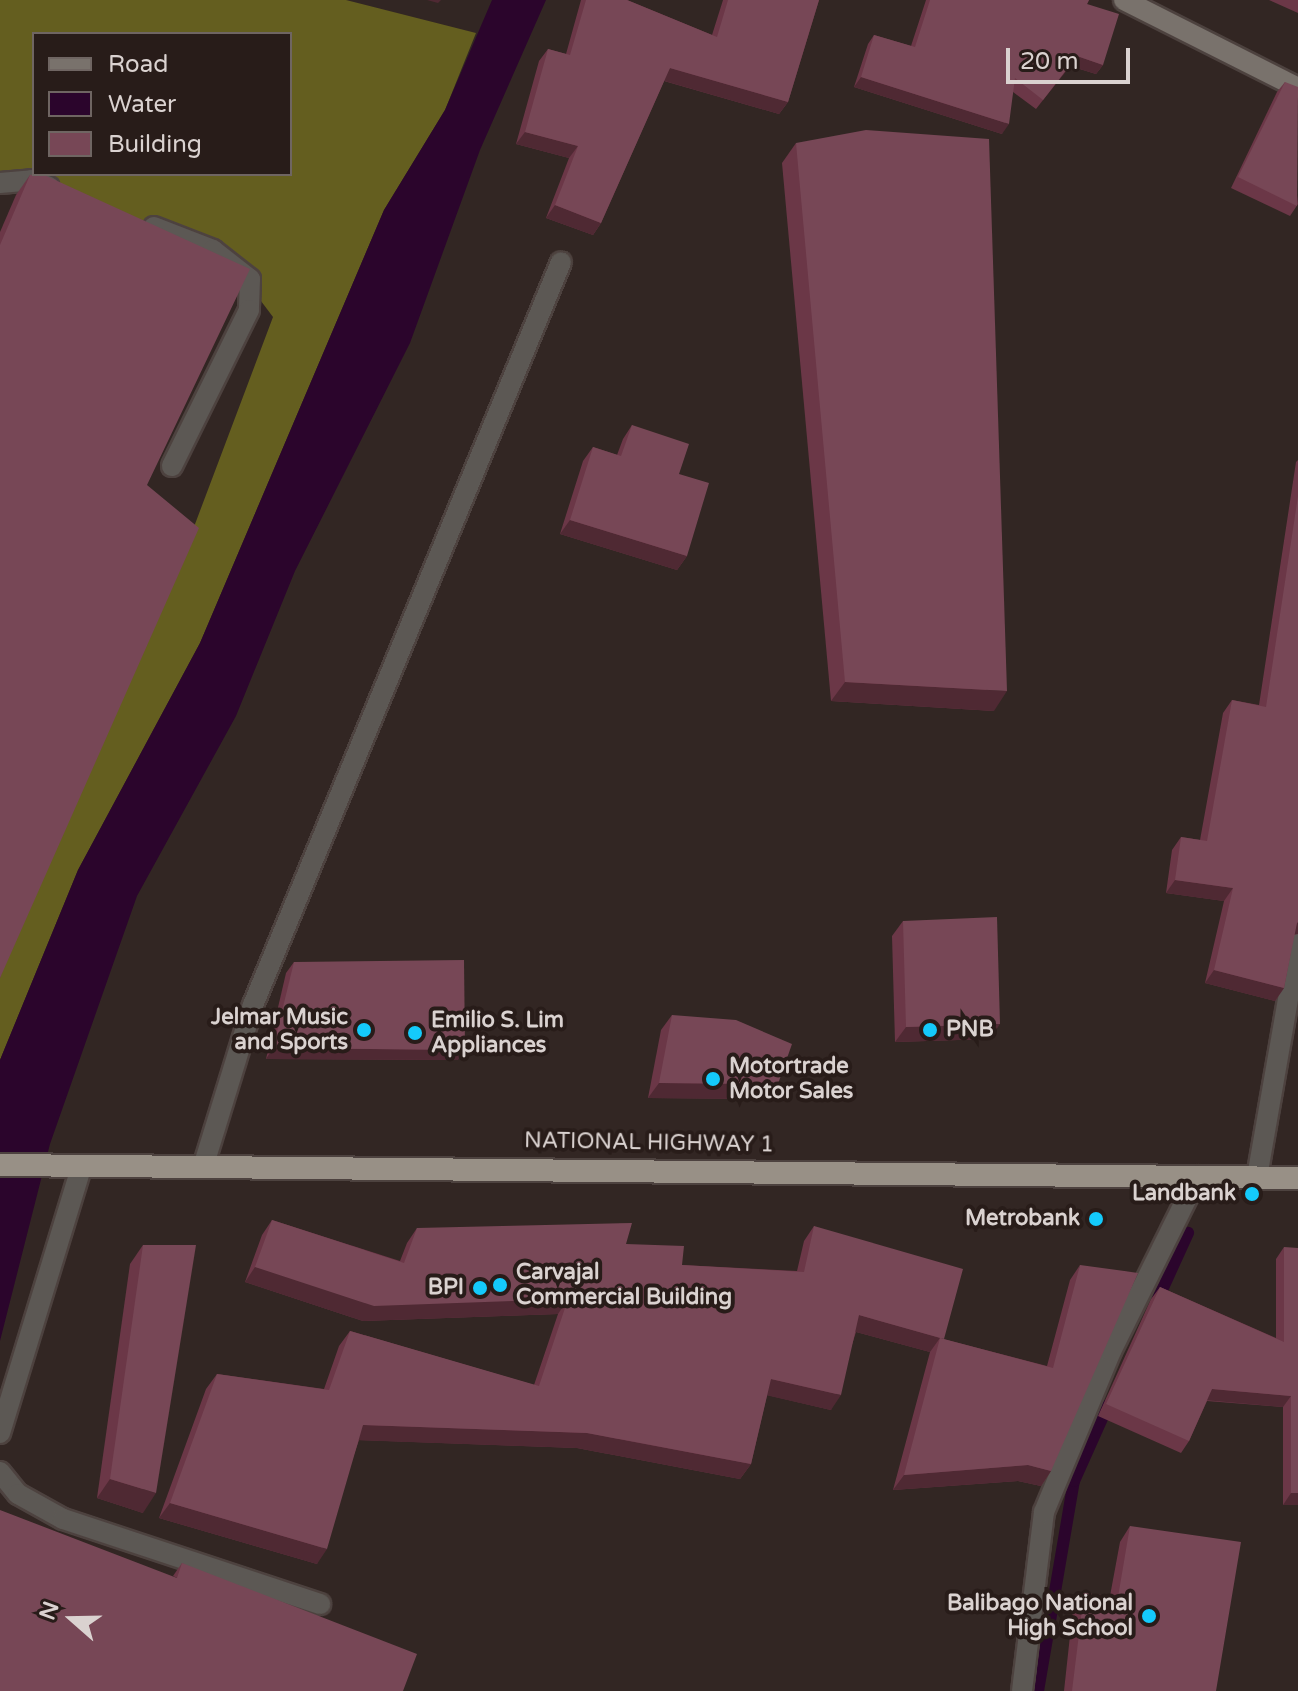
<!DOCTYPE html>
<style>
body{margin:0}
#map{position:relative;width:1298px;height:1691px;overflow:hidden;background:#322623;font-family:"Varela Round",sans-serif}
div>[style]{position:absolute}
.forest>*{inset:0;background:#645e1f}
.water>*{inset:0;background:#2b052c}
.stream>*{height:12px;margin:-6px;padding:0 6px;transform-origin:6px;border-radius:6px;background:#2b052c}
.roads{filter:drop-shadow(2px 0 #4d423f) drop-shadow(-2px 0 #4d423f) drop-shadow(0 2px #4d423f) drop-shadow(0 -2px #4d423f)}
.service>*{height:20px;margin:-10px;padding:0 10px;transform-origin:10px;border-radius:10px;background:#5c5854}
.minor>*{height:20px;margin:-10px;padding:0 10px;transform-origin:10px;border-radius:10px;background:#5c5854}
.secondary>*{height:20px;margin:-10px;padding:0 10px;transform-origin:10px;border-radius:10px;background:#79726c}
.trunk>*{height:22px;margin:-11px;padding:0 11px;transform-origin:11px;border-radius:11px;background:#989086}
.wall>*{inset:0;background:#6b3747}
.shaded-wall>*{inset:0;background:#4f2933}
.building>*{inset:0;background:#774756}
.dots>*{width:22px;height:22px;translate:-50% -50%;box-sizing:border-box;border:4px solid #281c19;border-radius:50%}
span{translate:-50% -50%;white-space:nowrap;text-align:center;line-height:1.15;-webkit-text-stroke:8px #281c19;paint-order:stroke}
.poi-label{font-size:22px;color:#dad2d0;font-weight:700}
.right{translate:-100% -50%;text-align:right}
.left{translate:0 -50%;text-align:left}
.street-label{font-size:22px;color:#dad2d0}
.legend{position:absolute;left:32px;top:32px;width:260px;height:144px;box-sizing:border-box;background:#281c19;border:2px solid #6f6562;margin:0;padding:10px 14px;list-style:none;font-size:24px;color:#dad2d0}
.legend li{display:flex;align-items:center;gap:16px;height:40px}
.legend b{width:40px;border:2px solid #6f6562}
.north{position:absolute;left:32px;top:1579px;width:80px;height:80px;-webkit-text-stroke:6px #281c19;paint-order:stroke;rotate:290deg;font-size:22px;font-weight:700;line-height:32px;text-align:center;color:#dad2d0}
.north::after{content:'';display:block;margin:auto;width:28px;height:36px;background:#dad2d0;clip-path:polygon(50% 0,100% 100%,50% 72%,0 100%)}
.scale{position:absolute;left:1006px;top:48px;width:124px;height:36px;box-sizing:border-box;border:4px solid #dad2d0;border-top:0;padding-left:10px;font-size:24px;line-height:28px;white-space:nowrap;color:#dad2d0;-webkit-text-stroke:6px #281c19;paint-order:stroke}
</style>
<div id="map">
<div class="forest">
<i style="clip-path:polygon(evenodd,0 0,346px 0,476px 33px,445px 110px,384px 210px,200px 643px,78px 870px,0 1060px,0 967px,186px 548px,273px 317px,228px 257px,0 186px,0 0,34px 34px,290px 34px,290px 174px,34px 174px,34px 34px)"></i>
</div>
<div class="water">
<i style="clip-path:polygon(492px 0,546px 0,480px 150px,410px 343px,295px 571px,236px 716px,137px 896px,50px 1144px,0 1341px,0 1060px,78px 870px,200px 643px,384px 210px,445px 110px)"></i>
</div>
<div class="stream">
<i style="left:1157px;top:1301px;width:75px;rotate:-65.5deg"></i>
<i style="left:1038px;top:1691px;width:213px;rotate:-80.3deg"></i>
<i style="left:1074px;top:1481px;width:83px;rotate:-65.9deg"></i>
</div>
<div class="roads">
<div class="service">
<i style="left:0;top:183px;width:32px;rotate:-5deg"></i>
<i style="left:32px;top:180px;width:18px;rotate:22deg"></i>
<i style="left:154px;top:227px;width:63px;rotate:21.3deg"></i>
<i style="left:213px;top:250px;width:47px;rotate:38.1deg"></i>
<i style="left:250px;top:279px;width:31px;rotate:92deg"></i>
<i style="left:249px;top:310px;width:174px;rotate:116.3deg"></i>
<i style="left:1257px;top:1177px;width:238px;rotate:-80.1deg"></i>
<i style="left:0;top:1433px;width:280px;rotate:-73deg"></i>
<i style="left:0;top:1472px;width:28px;rotate:51deg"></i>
<i style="left:18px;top:1494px;width:51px;rotate:29.1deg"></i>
<i style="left:63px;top:1519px;width:271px;rotate:18.3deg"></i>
</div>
<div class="minor">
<i style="left:204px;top:1164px;width:166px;rotate:-72.9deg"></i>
<i style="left:253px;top:1005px;width:804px;rotate:-67.48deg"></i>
<i style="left:1022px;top:1691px;width:180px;rotate:-83deg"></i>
<i style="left:1044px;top:1512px;width:174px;rotate:-67.4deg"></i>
<i style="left:1111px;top:1351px;width:195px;rotate:-63.6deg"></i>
</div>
<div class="secondary">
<i style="left:1124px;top:0;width:195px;rotate:26.8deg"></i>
</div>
<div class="trunk">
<i style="left:0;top:1165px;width:1298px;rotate:0.57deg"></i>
</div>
</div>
<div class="wall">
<i style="clip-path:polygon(581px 0,627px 0,712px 35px,723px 0,819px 0,788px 102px,779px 114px,664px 81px,601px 223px,593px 235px,546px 218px,569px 158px,516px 144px,539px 61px,548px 49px,566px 54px)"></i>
<i style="clip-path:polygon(926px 0,1089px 0,1087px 4px,1103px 65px,1096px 74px,1070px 66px,1036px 109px,1013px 92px,1002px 134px,854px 87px,868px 44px,874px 35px,911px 46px)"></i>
<i style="clip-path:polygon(1269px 0,1298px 0,1298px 13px)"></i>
<i style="clip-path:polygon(1285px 82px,1298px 204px,1290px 216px,1231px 188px,1277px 92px)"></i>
<i style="clip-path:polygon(796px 143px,994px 711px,831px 701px,782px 163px)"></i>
<i style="clip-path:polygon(30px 175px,147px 485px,0 978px,0 232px,16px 195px)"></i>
<i style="clip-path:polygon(632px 425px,679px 474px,687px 556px,677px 570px,560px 534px,583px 461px,593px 447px,617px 455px,623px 439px)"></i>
<i style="clip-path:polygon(1298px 460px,1298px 934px,1294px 935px,1284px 988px,1275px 1001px,1205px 983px,1224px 901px,1166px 893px,1172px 850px,1181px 837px,1200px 840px,1223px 713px,1232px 700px,1259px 705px,1296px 462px)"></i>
<i style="clip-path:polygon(903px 921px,990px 1039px,895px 1042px,892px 936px)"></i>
<i style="clip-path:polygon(294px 962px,458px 1060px,266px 1059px,286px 973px)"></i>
<i style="clip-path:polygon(672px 1015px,778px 1084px,767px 1099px,648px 1098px,661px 1030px)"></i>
<i style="clip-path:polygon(272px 1220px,400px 1261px,407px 1243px,417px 1228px,626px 1244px,682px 1265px,797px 1271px,804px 1241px,814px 1226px,943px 1339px,1047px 1366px,1070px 1280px,1080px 1265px,1051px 1471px,1041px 1486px,1018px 1481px,893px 1490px,930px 1352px,856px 1332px,831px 1410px,767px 1395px,751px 1464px,740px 1479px,577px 1448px,359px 1440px,317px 1564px,159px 1518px,206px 1389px,217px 1374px,324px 1389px,339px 1346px,350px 1331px,534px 1385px,558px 1314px,363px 1321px,245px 1282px,262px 1235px)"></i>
<i style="clip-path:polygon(143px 1245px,143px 1513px,97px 1498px,130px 1264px)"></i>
<i style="clip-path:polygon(1284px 1247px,1298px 1505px,1283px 1505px,1283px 1407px,1207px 1401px,1189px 1441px,1181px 1453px,1098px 1416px,1151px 1299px,1160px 1287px,1276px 1338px,1276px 1259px)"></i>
<i style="clip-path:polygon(1130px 1526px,1216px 1691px,1064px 1691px,1073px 1608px,1084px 1593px,1110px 1596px,1120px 1542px)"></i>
<i style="clip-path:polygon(182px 1563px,403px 1691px,173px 1576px)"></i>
</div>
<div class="shaded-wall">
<i style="clip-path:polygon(427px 0,441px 0,438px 3px)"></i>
<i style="clip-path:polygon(1077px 56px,1103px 65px,1096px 74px,1070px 66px,1036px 109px)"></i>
<i style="clip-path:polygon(670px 68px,788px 102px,779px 114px,661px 80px)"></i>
<i style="clip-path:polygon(861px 77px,1009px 124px,1002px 134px,854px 87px)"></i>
<i style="clip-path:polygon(525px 132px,578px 146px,569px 158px,516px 144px)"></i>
<i style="clip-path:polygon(555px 205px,601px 223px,593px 235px,546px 218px)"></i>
<i style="clip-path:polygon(570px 520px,687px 556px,677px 570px,560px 534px)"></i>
<i style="clip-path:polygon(845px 682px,1007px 691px,994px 711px,831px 701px)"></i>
<i style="clip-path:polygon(1175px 880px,1233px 888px,1224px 901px,1166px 893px)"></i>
<i style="clip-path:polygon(1298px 922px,1298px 934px,1288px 935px,1297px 923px)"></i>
<i style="clip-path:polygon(1214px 970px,1284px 988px,1275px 1001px,1205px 983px)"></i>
<i style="clip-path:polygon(1000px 1024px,990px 1039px,895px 1042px,906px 1027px)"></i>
<i style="clip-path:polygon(273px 1048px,465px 1050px,458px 1060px,266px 1059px)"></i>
<i style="clip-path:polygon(659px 1083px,778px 1084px,767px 1099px,648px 1098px)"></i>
<i style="clip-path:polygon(255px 1267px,568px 1299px,558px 1314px,363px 1321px,245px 1282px)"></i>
<i style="clip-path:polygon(859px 1315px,944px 1339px,940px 1338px,930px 1352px,849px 1330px)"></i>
<i style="clip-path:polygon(771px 1379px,841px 1395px,831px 1410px,761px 1394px)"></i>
<i style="clip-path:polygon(1212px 1389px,1291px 1396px,1283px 1407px,1204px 1400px)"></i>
<i style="clip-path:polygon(363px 1425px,587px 1433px,751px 1464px,740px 1479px,577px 1448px,353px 1440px)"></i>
<i style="clip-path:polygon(1028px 1465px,1051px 1471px,1041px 1486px,1018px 1481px,893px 1490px,904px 1475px)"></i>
<i style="clip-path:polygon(110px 1479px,156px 1493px,143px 1513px,97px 1498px)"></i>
<i style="clip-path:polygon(1291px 1493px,1298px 1493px,1298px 1505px,1283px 1505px)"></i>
<i style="clip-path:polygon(170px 1503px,327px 1549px,317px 1564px,159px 1518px)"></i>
</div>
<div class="building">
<i style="clip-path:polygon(586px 0,627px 0,717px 37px,728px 0,819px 0,788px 102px,670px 68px,601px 223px,555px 205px,578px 146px,525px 132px,548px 49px,570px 55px)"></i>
<i style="clip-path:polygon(930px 0,1089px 0,1087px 4px,1119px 14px,1103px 65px,1077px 56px,1043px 100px,1015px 78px,1009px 124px,861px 77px,874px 35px,915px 47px)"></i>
<i style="clip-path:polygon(1285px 82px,1298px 87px,1297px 206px,1238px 177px)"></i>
<i style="clip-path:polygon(866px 130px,989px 139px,1007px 691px,845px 682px,796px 143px)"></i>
<i style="clip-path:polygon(42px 174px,250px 269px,147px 485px,199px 528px,0 978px,0 245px,30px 175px)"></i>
<i style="clip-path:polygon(632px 425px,689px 444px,679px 474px,709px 483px,687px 556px,570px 520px,593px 447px,621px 456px)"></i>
<i style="clip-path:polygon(1298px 496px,1298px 922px,1297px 923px,1284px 988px,1214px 970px,1233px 888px,1175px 880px,1181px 837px,1207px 841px,1232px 700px,1266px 707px)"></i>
<i style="clip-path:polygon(997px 917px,1000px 1024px,906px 1027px,903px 921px)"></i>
<i style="clip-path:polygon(464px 960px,465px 1050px,273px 1048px,294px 962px)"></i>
<i style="clip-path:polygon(672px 1015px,736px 1020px,792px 1044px,778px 1084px,659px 1083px)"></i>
<i style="clip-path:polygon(272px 1220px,404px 1263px,417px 1228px,632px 1223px,626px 1244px,684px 1246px,682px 1265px,804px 1272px,814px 1226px,963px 1269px,944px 1339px,859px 1315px,841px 1395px,771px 1379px,751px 1464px,587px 1433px,363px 1425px,327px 1549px,170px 1503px,217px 1374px,329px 1390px,350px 1331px,539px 1386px,568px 1299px,374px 1306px,255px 1267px)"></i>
<i style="clip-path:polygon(143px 1245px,196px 1245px,156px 1493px,110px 1479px)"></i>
<i style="clip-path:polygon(1284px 1247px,1298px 1248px,1298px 1493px,1291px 1493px,1291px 1396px,1212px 1389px,1189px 1441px,1106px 1404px,1160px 1287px,1284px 1342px)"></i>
<i style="clip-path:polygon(1080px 1265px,1138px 1273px,1051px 1471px,1028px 1465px,904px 1475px,940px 1338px,1053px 1368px)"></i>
<i style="clip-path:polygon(0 1510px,177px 1578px,182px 1563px,417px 1654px,403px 1691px,0 1691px)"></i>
<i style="clip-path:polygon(1130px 1526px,1241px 1542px,1216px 1691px,1072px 1691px,1084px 1593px,1118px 1597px)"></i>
</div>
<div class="dots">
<i style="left:364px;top:1030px;background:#14cafb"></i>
<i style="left:930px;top:1030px;background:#14cafb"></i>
<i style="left:415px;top:1033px;background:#14cafb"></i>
<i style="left:713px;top:1079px;background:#14cafb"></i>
<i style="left:1252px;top:1194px;background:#14cafb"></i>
<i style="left:1096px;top:1219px;background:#14cafb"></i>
<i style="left:500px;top:1285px;background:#14cafb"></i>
<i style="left:480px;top:1288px;background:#14cafb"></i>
<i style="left:1149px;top:1616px;background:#14cafb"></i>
</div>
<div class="poi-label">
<span class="right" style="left:348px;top:1030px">Jelmar Music<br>and Sports</span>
<span class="left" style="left:431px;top:1033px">Emilio S. Lim<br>Appliances</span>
<span class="left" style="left:946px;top:1030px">PNB</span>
<span class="left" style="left:729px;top:1079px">Motortrade<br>Motor Sales</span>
<span class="right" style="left:1236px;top:1194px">Landbank</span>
<span class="right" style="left:1080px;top:1219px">Metrobank</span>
<span class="left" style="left:516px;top:1285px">Carvajal<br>Commercial Building</span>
<span class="right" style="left:464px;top:1288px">BPI</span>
<span class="right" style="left:1133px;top:1616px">Balibago National<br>High School</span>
</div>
<div class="street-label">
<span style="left:649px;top:1143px;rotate:1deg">NATIONAL HIGHWAY 1</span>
</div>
<ul class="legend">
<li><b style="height:10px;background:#79726c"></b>Road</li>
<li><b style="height:22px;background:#2b052c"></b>Water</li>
<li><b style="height:22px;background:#774756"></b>Building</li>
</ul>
<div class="north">N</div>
<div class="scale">20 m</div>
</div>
